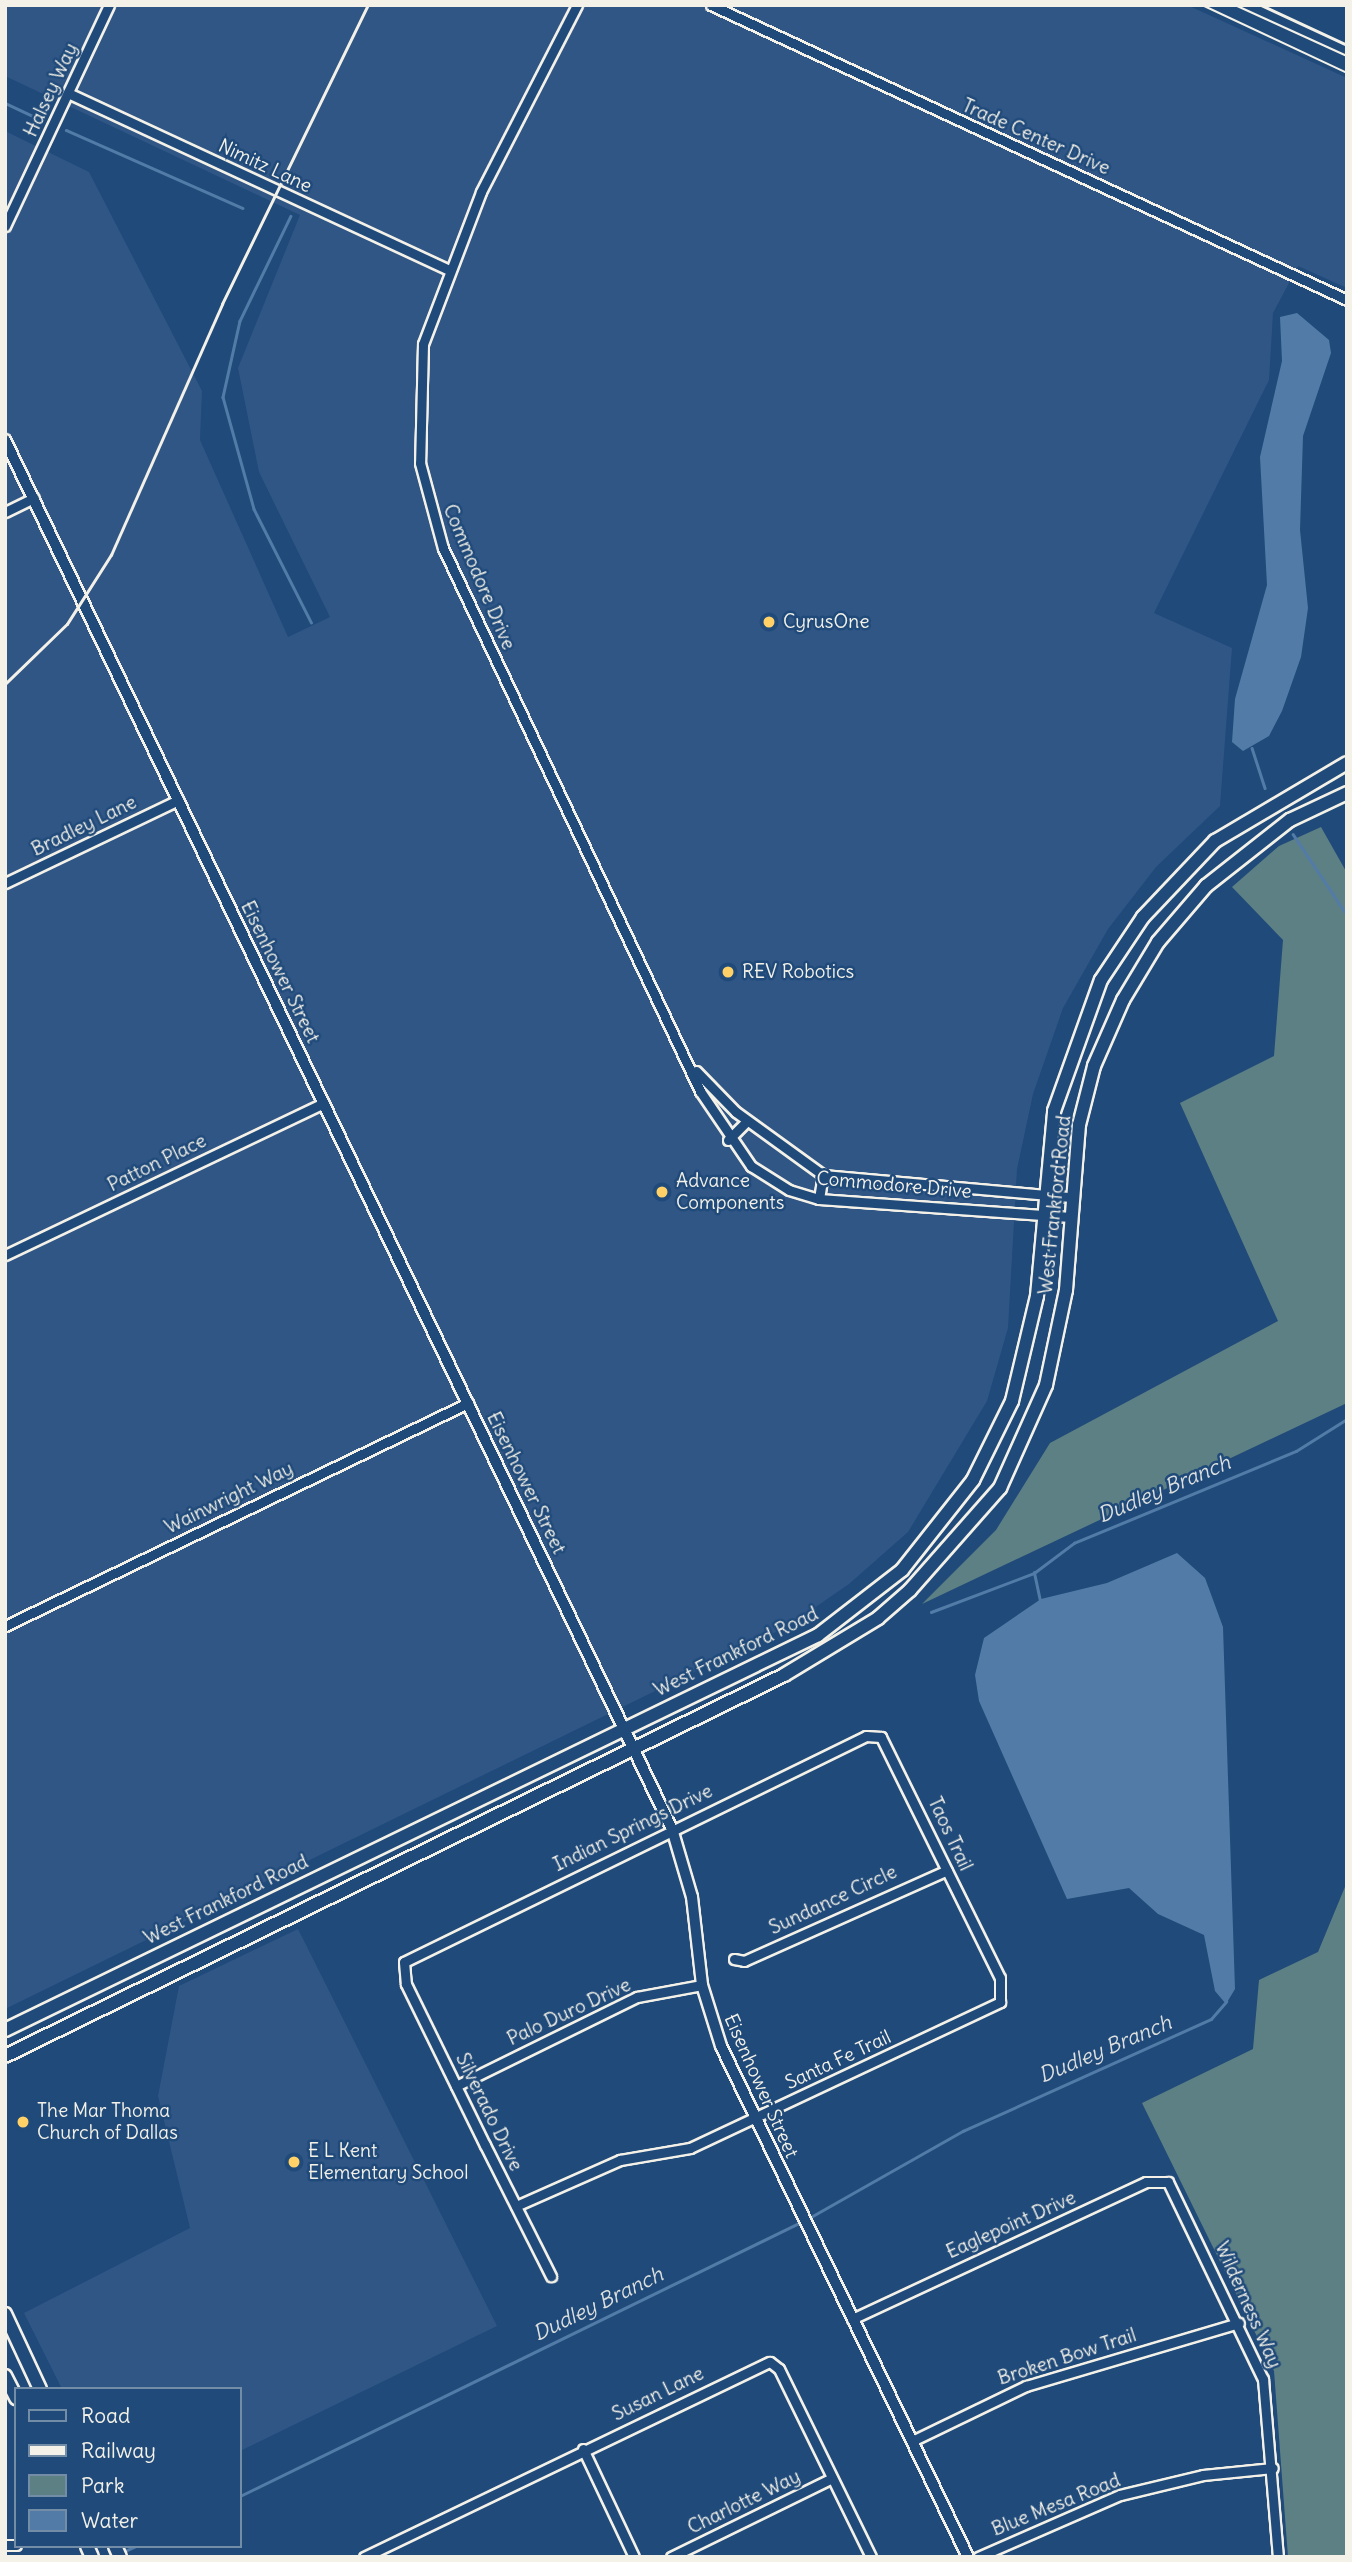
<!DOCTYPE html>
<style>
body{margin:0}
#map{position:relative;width:1352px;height:2562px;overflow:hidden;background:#1f4a7a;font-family:Delius,sans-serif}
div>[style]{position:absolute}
.built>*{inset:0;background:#305686}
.green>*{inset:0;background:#5d8084}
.water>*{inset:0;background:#527ca7}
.stream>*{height:2.5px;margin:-1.25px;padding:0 1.25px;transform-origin:1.25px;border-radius:1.25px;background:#527ca7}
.roads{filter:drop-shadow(2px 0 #f4f1e8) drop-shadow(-2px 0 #f4f1e8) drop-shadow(0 2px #f4f1e8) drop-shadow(0 -2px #f4f1e8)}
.minor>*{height:9px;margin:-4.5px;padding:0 4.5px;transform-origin:4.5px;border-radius:4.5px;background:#1f4a7a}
.tertiary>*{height:10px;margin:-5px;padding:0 5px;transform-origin:5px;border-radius:5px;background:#1f4a7a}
.secondary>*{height:12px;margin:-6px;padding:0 6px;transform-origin:6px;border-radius:6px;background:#1f4a7a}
.tram>*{height:2px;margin:-1px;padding:0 1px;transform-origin:1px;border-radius:1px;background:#f4f1e8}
.rail>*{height:2.5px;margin:-1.25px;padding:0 1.25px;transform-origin:1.25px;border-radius:1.25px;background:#f4f1e8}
.dots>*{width:19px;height:19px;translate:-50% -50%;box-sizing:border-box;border:4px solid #1f4a7a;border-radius:50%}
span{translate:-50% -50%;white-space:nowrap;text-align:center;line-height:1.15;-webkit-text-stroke:5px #1f4a7a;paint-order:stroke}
.street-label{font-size:19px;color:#f4f1e8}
.poi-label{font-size:19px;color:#f4f1e8}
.left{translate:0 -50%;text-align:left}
.water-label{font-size:21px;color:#dcdfde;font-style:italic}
.frame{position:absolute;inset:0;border:7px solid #f4f1e8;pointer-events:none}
.legend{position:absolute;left:14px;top:2387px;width:228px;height:161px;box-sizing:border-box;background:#1f4a7a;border:2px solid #748da6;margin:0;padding:9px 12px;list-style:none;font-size:21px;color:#f4f1e8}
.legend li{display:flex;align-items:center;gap:14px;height:35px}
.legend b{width:35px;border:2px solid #748da6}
</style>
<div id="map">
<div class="built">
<i style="clip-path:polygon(5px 5px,1187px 5px,1347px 78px,1347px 288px,1298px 266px,1273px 313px,1269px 380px,1154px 613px,1232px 648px,1220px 806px,1156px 867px,1108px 929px,1063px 1008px,1033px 1094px,1017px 1169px,1008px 1328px,987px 1401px,908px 1532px,849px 1584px,788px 1626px,5px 2009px,5px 131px,89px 172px,202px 391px,200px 440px,288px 637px,330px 617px,259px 472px,238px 368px,300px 215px,5px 76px)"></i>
<i style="clip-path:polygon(298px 1929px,497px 2326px,240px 2451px,240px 2389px,62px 2389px,24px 2313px,190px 2228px,158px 2096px,179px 1986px)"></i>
</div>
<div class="green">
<i style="clip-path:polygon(1321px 827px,1347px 873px,1347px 1403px,922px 1604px,996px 1530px,1050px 1443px,1278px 1321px,1180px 1103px,1274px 1056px,1283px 940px,1232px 887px,1279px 846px)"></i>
<i style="clip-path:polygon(1347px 1882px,1347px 2557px,1288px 2557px,1274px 2371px,1142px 2103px,1253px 2049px,1259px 1980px,1318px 1952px)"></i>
</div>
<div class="water">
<i style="clip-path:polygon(1297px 313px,1329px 340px,1331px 353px,1303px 436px,1300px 530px,1308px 608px,1301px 657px,1282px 711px,1269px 736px,1243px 751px,1232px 742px,1235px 699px,1267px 585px,1260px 457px,1282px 361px,1280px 317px)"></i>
<i style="clip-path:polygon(1177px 1553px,1205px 1578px,1223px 1627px,1235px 1989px,1226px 2004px,1215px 1991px,1204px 1935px,1158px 1914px,1129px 1888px,1067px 1899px,979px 1701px,975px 1675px,984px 1638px,1041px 1599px,1107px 1583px)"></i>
</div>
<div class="stream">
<i style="left:5px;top:103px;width:40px;rotate:25deg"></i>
<i style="left:66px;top:130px;width:193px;rotate:23.8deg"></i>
<i style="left:291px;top:216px;width:117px;rotate:115.9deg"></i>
<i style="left:240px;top:321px;width:78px;rotate:102.6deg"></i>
<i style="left:223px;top:397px;width:116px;rotate:74.5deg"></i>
<i style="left:254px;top:509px;width:127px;rotate:63.2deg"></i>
<i style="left:1252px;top:748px;width:42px;rotate:72deg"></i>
<i style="left:1293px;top:834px;width:97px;rotate:56.3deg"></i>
<i style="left:1040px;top:1601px;width:29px;rotate:-102deg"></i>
<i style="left:1034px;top:1573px;width:50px;rotate:-36.9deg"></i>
<i style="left:1074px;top:1543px;width:240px;rotate:-22.5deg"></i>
<i style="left:1296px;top:1451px;width:60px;rotate:-32.1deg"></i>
<i style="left:931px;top:1612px;width:110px;rotate:-20.7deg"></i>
<i style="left:809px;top:2218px;width:177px;rotate:-29.5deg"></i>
<i style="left:963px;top:2131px;width:272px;rotate:-24.3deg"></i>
<i style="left:1211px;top:2019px;width:23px;rotate:-49deg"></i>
<i style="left:240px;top:2496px;width:627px;rotate:-26.03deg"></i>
<i style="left:123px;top:2552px;width:14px;rotate:-25deg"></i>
</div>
<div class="roads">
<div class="minor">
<i style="left:577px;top:5px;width:210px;rotate:117.2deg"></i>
<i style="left:481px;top:192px;width:163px;rotate:110.9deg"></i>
<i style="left:423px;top:344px;width:119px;rotate:91.4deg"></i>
<i style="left:420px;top:463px;width:88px;rotate:74.9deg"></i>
<i style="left:443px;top:548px;width:601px;rotate:64.67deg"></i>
<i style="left:700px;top:1091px;width:91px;rotate:55.8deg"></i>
<i style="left:751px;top:1166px;width:45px;rotate:32.3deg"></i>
<i style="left:789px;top:1190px;width:31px;rotate:17deg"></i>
<i style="left:819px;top:1199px;width:252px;rotate:4.1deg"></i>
<i style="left:711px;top:5px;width:701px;rotate:24.88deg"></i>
<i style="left:68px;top:93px;width:419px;rotate:24.9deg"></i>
<i style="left:5px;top:226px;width:244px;rotate:-64.8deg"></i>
<i style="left:5px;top:512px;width:32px;rotate:-26deg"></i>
<i style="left:5px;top:883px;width:192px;rotate:-25.6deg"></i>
<i style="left:696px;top:1071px;width:57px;rotate:45.7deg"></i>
<i style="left:736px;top:1112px;width:107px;rotate:35.9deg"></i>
<i style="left:823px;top:1175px;width:249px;rotate:5.1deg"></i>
<i style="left:728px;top:1140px;width:27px;rotate:-45deg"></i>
<i style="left:819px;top:1199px;width:24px;rotate:-81deg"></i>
<i style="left:5px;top:1255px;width:353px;rotate:-25.5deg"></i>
<i style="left:5px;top:1626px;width:514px;rotate:-25.72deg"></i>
<i style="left:734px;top:1959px;width:10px;rotate:11deg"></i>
<i style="left:744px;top:1961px;width:222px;rotate:-24.1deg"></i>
<i style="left:456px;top:2086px;width:202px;rotate:-26.2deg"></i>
<i style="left:637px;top:1997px;width:66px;rotate:-10.5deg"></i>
<i style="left:516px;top:2206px;width:114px;rotate:-23.9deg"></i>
<i style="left:620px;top:2160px;width:71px;rotate:-9.7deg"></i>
<i style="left:690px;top:2148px;width:343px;rotate:-25.2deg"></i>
<i style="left:1000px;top:2002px;width:24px;rotate:-90deg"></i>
<i style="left:1000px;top:1978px;width:269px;rotate:-116.3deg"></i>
<i style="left:881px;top:1737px;width:15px;rotate:-176deg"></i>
<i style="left:866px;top:1736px;width:514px;rotate:153.93deg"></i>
<i style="left:404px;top:1962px;width:22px;rotate:85deg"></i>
<i style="left:406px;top:1984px;width:179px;rotate:63.9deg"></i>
<i style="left:485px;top:2145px;width:147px;rotate:63.3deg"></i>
<i style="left:852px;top:2319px;width:324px;rotate:-25deg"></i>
<i style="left:1146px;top:2182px;width:22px"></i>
<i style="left:1168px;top:2182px;width:219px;rotate:64.3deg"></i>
<i style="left:1263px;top:2379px;width:179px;rotate:85.2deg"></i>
<i style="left:912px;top:2441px;width:127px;rotate:-25.8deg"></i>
<i style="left:1026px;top:2386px;width:222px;rotate:-16.5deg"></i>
<i style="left:583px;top:2449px;width:119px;rotate:64.7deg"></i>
<i style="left:5px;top:2545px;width:11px"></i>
<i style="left:364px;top:2557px;width:450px;rotate:-25.7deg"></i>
<i style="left:770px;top:2362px;width:11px;rotate:38deg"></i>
<i style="left:779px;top:2369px;width:209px;rotate:63.9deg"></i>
<i style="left:671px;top:2557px;width:179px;rotate:-26.1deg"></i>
<i style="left:978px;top:2557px;width:155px;rotate:-23.6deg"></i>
<i style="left:1120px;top:2495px;width:85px;rotate:-13.5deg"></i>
<i style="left:1203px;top:2475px;width:70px;rotate:-5.7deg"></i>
</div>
<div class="tertiary">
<i style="left:5px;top:440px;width:1541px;rotate:64.35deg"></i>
<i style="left:672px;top:1829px;width:71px;rotate:73.6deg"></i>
<i style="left:692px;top:1897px;width:89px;rotate:83.5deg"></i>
<i style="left:702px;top:1985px;width:64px;rotate:72.7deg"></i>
<i style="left:721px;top:2046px;width:568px;rotate:64.2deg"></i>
</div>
<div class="secondary">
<i style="left:5px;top:2030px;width:904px;rotate:-25.91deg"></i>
<i style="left:818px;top:1635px;width:106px;rotate:-37.7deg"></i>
<i style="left:902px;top:1570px;width:115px;rotate:-51.7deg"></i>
<i style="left:973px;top:1480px;width:88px;rotate:-63.7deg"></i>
<i style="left:1012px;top:1401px;width:108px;rotate:-76.6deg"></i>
<i style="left:1037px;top:1296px;width:186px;rotate:-84.7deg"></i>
<i style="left:1054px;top:1111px;width:139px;rotate:-70.3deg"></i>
<i style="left:1101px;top:980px;width:76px;rotate:-56.3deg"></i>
<i style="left:1143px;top:917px;width:105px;rotate:-46.5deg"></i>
<i style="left:1215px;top:841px;width:153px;rotate:-30.6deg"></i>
<i style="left:5px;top:2056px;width:867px;rotate:-26.06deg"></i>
<i style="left:784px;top:1675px;width:110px;rotate:-31.2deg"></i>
<i style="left:878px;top:1618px;width:43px;rotate:-41.2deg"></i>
<i style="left:910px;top:1590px;width:136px;rotate:-48.6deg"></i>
<i style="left:1000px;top:1488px;width:113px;rotate:-65.9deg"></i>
<i style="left:1046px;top:1385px;width:97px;rotate:-78.1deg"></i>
<i style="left:1066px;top:1290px;width:166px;rotate:-85.5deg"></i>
<i style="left:1079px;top:1125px;width:61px;rotate:-75.7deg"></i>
<i style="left:1094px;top:1066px;width:72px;rotate:-66.3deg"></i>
<i style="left:1123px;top:1000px;width:68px;rotate:-58.9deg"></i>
<i style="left:1158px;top:942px;width:74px;rotate:-49.4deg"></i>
<i style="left:1206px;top:886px;width:107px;rotate:-38.2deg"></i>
<i style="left:1290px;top:820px;width:63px;rotate:-25.3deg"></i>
<i style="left:5px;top:2314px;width:83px;rotate:65deg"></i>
<i style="left:5px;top:2376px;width:25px;rotate:63deg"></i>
<i style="left:87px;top:2546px;width:12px;rotate:66deg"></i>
<i style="left:115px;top:2546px;width:12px;rotate:66deg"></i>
</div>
</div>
<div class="tram">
<i style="left:1202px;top:5px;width:160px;rotate:25.1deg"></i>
<i style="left:1235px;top:5px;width:123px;rotate:24.5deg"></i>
</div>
<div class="rail">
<i style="left:1261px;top:5px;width:95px;rotate:24.9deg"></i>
<i style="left:5px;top:684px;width:86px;rotate:-44.1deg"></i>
<i style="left:67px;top:624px;width:82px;rotate:-57.5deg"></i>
<i style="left:111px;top:555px;width:274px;rotate:-66.1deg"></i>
<i style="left:222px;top:304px;width:333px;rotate:-64deg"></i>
</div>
<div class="dots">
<i style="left:769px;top:622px;background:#ffd166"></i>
<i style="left:728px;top:972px;background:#ffd166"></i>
<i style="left:662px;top:1192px;background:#ffd166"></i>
<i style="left:23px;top:2122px;background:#ffd166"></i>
<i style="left:294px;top:2162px;background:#ffd166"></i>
</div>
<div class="street-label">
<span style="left:51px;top:90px;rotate:-65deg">Halsey Way</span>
<span style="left:1036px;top:137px;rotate:24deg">Trade Center Drive</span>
<span style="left:265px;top:166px;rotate:25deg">Nimitz Lane</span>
<span style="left:479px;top:577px;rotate:67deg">Commodore Drive</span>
<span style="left:84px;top:826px;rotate:-26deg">Bradley Lane</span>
<span style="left:280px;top:972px;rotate:64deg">Eisenhower Street</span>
<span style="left:157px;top:1163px;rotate:-26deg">Patton Place</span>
<span style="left:894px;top:1185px;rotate:5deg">Commodore Drive</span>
<span style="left:1055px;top:1205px;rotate:-84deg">West Frankford Road</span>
<span style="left:526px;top:1483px;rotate:64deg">Eisenhower Street</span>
<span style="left:229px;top:1498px;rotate:-26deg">Wainwright Way</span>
<span style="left:736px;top:1652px;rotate:-26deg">West Frankford Road</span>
<span style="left:633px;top:1828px;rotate:-26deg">Indian Springs Drive</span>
<span style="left:950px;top:1834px;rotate:65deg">Taos Trail</span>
<span style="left:226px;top:1900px;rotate:-26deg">West Frankford Road</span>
<span style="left:833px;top:1900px;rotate:-25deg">Sundance Circle</span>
<span style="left:569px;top:2012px;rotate:-25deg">Palo Duro Drive</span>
<span style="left:838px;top:2060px;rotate:-25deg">Santa Fe Trail</span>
<span style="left:761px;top:2086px;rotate:66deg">Eisenhower Street</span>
<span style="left:489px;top:2112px;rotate:64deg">Silverado Drive</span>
<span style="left:1011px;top:2225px;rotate:-24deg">Eaglepoint Drive</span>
<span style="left:1248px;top:2305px;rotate:66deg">Wilderness Way</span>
<span style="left:1067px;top:2357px;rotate:-18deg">Broken Bow Trail</span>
<span style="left:658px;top:2394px;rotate:-26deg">Susan Lane</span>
<span style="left:744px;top:2502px;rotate:-26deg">Charlotte Way</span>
<span style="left:1056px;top:2505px;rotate:-22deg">Blue Mesa Road</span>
</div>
<div class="poi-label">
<span class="left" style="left:783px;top:622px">CyrusOne</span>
<span class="left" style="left:742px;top:972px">REV Robotics</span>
<span class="left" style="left:676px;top:1192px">Advance<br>Components</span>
<span class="left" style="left:37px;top:2122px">The Mar Thoma<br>Church of Dallas</span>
<span class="left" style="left:308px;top:2162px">E L Kent<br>Elementary School</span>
</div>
<div class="water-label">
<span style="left:1164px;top:1489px;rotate:-23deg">Dudley Branch</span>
<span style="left:1105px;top:2049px;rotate:-23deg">Dudley Branch</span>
<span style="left:598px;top:2304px;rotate:-26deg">Dudley Branch</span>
</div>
<div class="frame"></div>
<ul class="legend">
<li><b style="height:9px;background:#1f4a7a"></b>Road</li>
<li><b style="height:9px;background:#f4f1e8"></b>Railway</li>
<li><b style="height:19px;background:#5d8084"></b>Park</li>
<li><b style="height:19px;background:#527ca7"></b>Water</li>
</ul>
</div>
